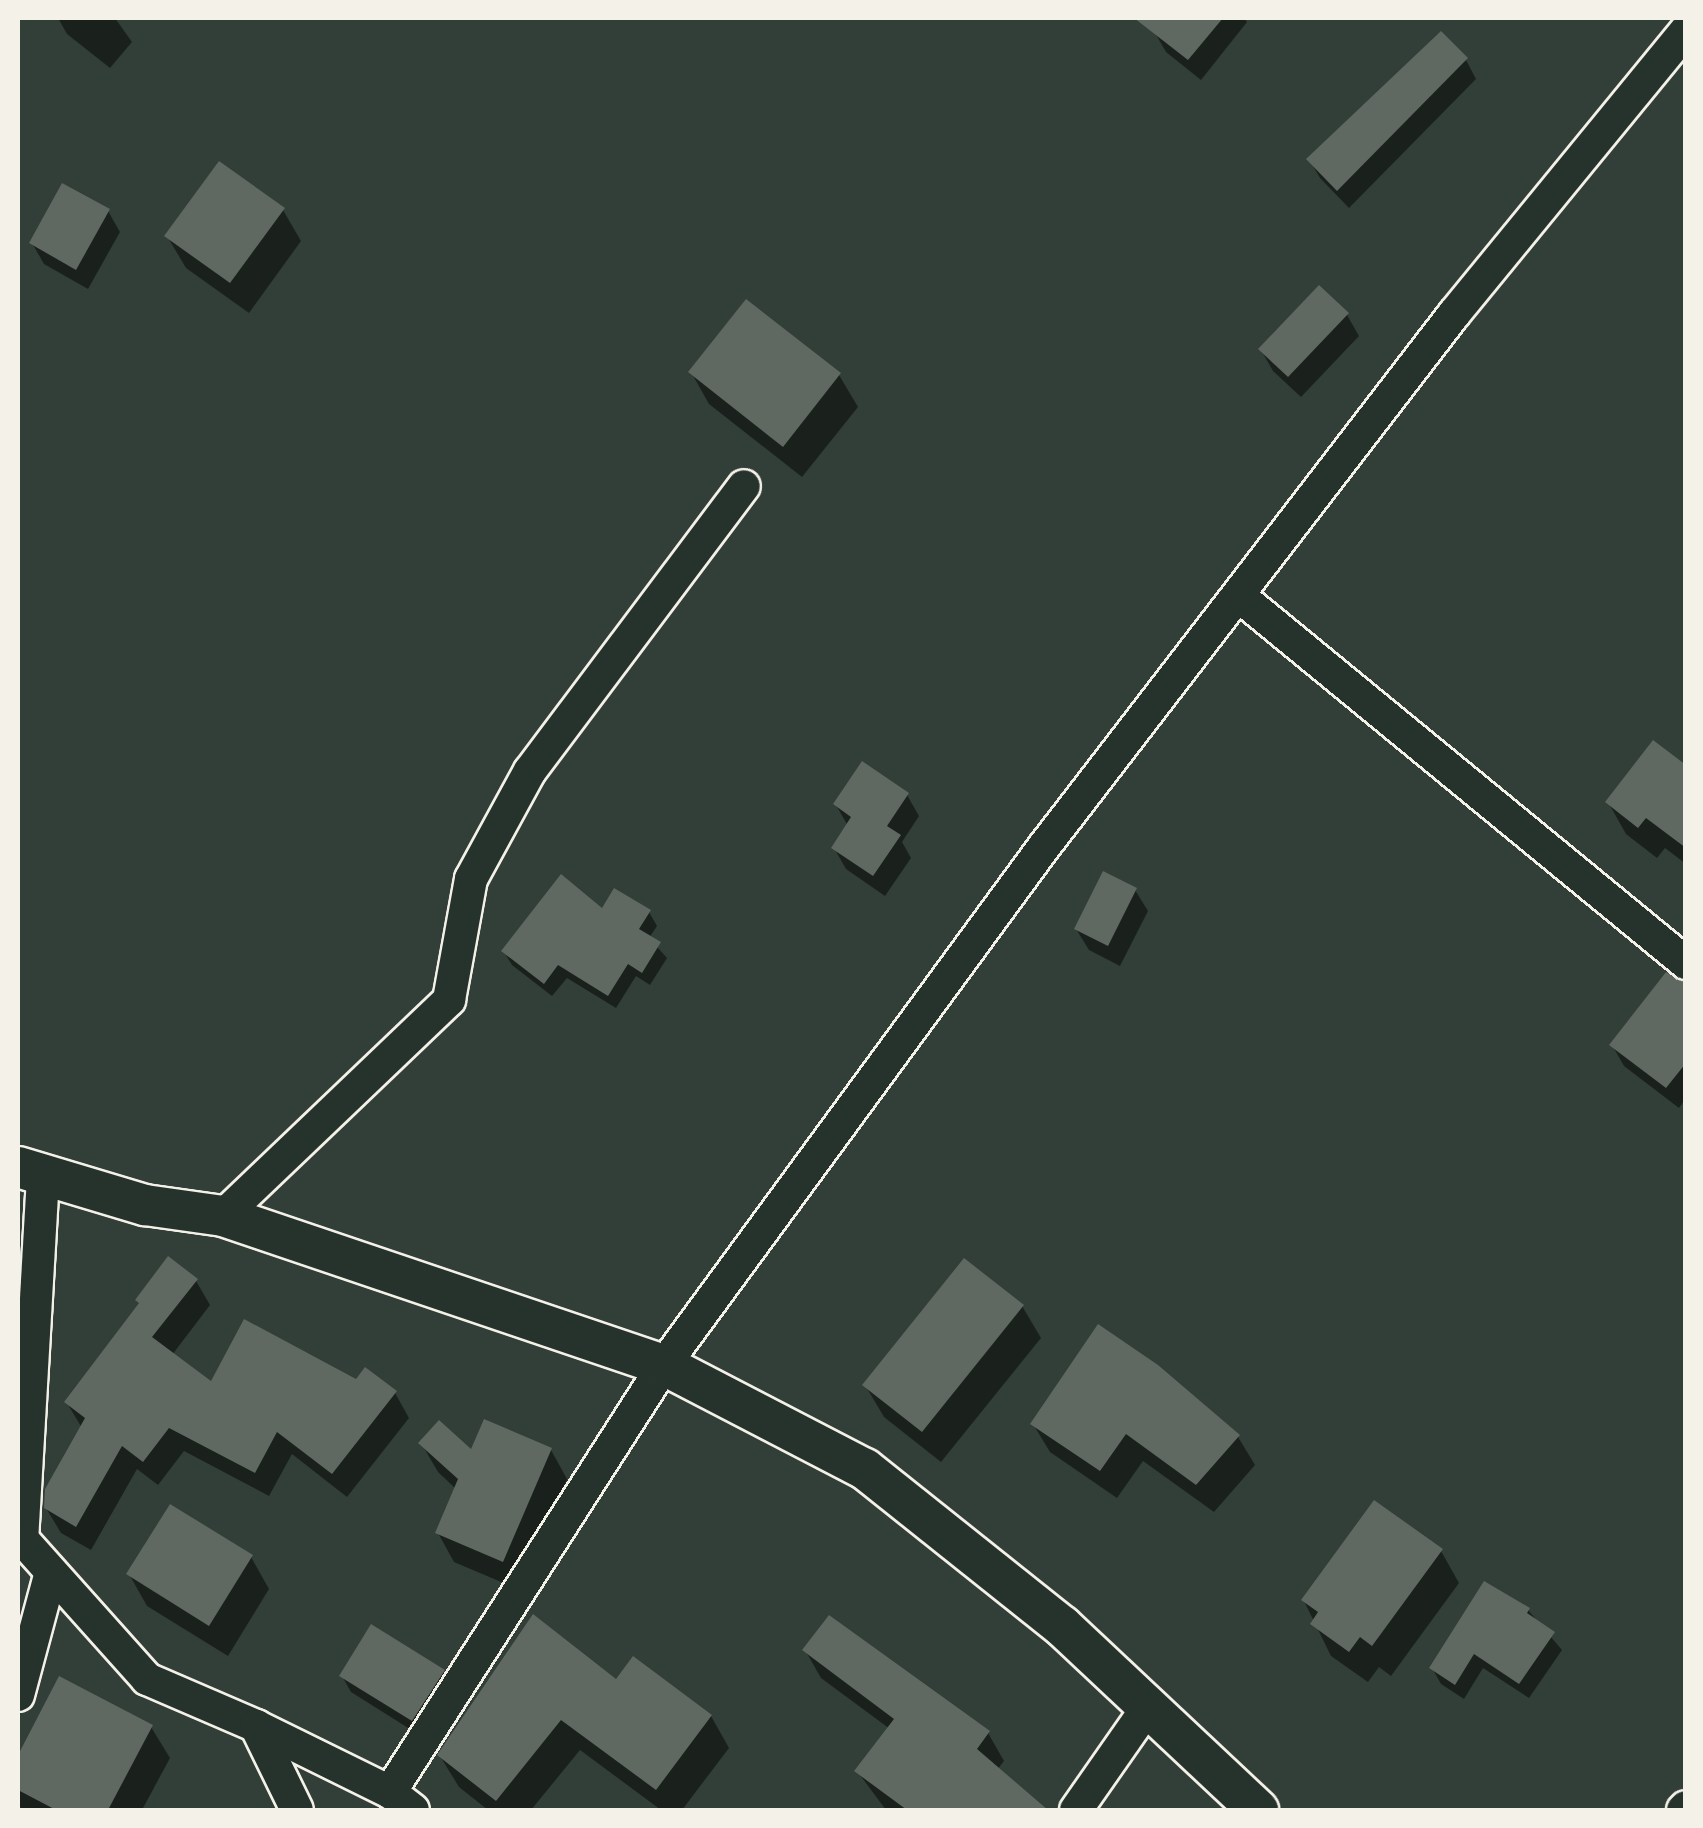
<!DOCTYPE html>
<style>
body{margin:0}
#map{position:relative;width:1703px;height:1828px;overflow:hidden;background:#323e38;font-family:Mali,sans-serif}
div>[style]{position:absolute}
.shadow>*{inset:0;background:#0007}
.building>*{inset:0;background:#5f6861}
.roads{filter:drop-shadow(2px 0 #f4f1e8) drop-shadow(-2px 0 #f4f1e8) drop-shadow(0 2px #f4f1e8) drop-shadow(0 -2px #f4f1e8)}
.minor>*{height:32px;margin:-16px;padding:0 16px;transform-origin:16px;border-radius:16px;background:#26332d}
.tertiary>*{height:40px;margin:-20px;padding:0 20px;transform-origin:20px;border-radius:20px;background:#26332d}
span{translate:-50% -50%;white-space:nowrap;text-align:center;line-height:1.15;-webkit-text-stroke:10px #26332d;paint-order:stroke}
.frame{position:absolute;inset:0;border:20px solid #f4f1e8;pointer-events:none}
</style>
<div id="map">
<div class="shadow">
<i style="clip-path:polygon(58px 18px,115px 18px,132px 42px,110px 68px,67px 34px)"></i>
<i style="clip-path:polygon(1165px 18px,1244px 18px,1247px 22px,1201px 80px,1166px 52px,1154px 31px)"></i>
<i style="clip-path:polygon(1466px 60px,1476px 79px,1349px 208px,1320px 178px,1309px 159px)"></i>
<i style="clip-path:polygon(283px 210px,301px 241px,249px 313px,186px 268px,167px 236px)"></i>
<i style="clip-path:polygon(108px 211px,120px 232px,88px 289px,44px 264px,32px 243px)"></i>
<i style="clip-path:polygon(1347px 315px,1359px 336px,1301px 397px,1273px 371px,1261px 350px)"></i>
<i style="clip-path:polygon(691px 372px,839px 375px,858px 407px,802px 477px,709px 404px)"></i>
<i style="clip-path:polygon(1686px 769px,1686px 864px,1665px 848px,1657px 858px,1626px 834px,1608px 802px)"></i>
<i style="clip-path:polygon(907px 795px,919px 816px,902px 842px,911px 858px,885px 896px,846px 869px,834px 848px,848px 826px,836px 805px)"></i>
<i style="clip-path:polygon(1135px 890px,1148px 911px,1120px 966px,1089px 950px,1076px 929px)"></i>
<i style="clip-path:polygon(603px 912px,649px 912px,657px 926px,649px 938px,667px 958px,650px 985px,636px 976px,616px 1008px,567px 978px,552px 996px,512px 965px,504px 952px)"></i>
<i style="clip-path:polygon(1686px 983px,1686px 1098px,1679px 1108px,1624px 1066px,1612px 1045px)"></i>
<i style="clip-path:polygon(196px 1281px,210px 1305px,172px 1355px,212px 1385px,356px 1382px,395px 1393px,409px 1418px,347px 1497px,292px 1454px,269px 1496px,184px 1451px,158px 1485px,137px 1469px,91px 1550px,61px 1533px,46px 1508px,82px 1428px,67px 1403px)"></i>
<i style="clip-path:polygon(1022px 1306px,1041px 1338px,941px 1462px,884px 1417px,865px 1385px)"></i>
<i style="clip-path:polygon(1033px 1424px,1238px 1437px,1255px 1465px,1214px 1512px,1143px 1461px,1117px 1498px,1050px 1452px)"></i>
<i style="clip-path:polygon(421px 1443px,472px 1453px,551px 1450px,567px 1479px,520px 1590px,454px 1562px,438px 1533px,456px 1489px,438px 1472px)"></i>
<i style="clip-path:polygon(1441px 1551px,1459px 1583px,1391px 1676px,1379px 1667px,1368px 1682px,1331px 1656px,1304px 1601px)"></i>
<i style="clip-path:polygon(251px 1557px,269px 1589px,228px 1656px,147px 1606px,129px 1574px)"></i>
<i style="clip-path:polygon(1528px 1610px,1562px 1650px,1529px 1698px,1483px 1668px,1464px 1699px,1441px 1684px,1432px 1668px)"></i>
<i style="clip-path:polygon(805px 1650px,988px 1733px,1004px 1761px,997px 1770px,1045px 1810px,886px 1810px,857px 1771px,890px 1729px,821px 1678px)"></i>
<i style="clip-path:polygon(443px 1671px,452px 1687px,421px 1736px,351px 1692px,342px 1676px)"></i>
<i style="clip-path:polygon(60px 1679px,151px 1727px,170px 1758px,142px 1810px,22px 1810px,18px 1803px,18px 1760px)"></i>
<i style="clip-path:polygon(616px 1683px,711px 1716px,729px 1748px,682px 1810px,661px 1810px,580px 1750px,531px 1810px,488px 1810px,459px 1787px,440px 1756px)"></i>
</div>
<div class="building">
<i style="clip-path:polygon(1134px 18px,1223px 18px,1188px 60px)"></i>
<i style="clip-path:polygon(1441px 31px,1468px 58px,1337px 191px,1306px 159px)"></i>
<i style="clip-path:polygon(219px 161px,285px 208px,230px 283px,164px 236px)"></i>
<i style="clip-path:polygon(62px 183px,110px 209px,76px 270px,29px 243px)"></i>
<i style="clip-path:polygon(1319px 285px,1349px 313px,1288px 377px,1258px 349px)"></i>
<i style="clip-path:polygon(746px 299px,841px 373px,783px 447px,688px 372px)"></i>
<i style="clip-path:polygon(1653px 740px,1686px 765px,1686px 848px,1646px 818px,1638px 828px,1605px 802px)"></i>
<i style="clip-path:polygon(862px 761px,909px 793px,887px 826px,901px 835px,873px 876px,831px 848px,851px 817px,833px 804px)"></i>
<i style="clip-path:polygon(1103px 871px,1137px 888px,1108px 946px,1074px 929px)"></i>
<i style="clip-path:polygon(561px 874px,602px 908px,614px 888px,651px 910px,639px 929px,661px 942px,642px 973px,628px 964px,608px 996px,558px 965px,544px 984px,501px 951px)"></i>
<i style="clip-path:polygon(1666px 972px,1686px 983px,1686px 1063px,1666px 1088px,1609px 1045px)"></i>
<i style="clip-path:polygon(168px 1256px,198px 1279px,152px 1337px,211px 1381px,244px 1319px,356px 1379px,365px 1367px,397px 1391px,332px 1474px,277px 1432px,255px 1473px,169px 1428px,143px 1462px,122px 1446px,76px 1527px,44px 1508px,45px 1489px,85px 1418px,64px 1402px,139px 1303px,135px 1300px)"></i>
<i style="clip-path:polygon(964px 1258px,1024px 1305px,922px 1432px,862px 1385px)"></i>
<i style="clip-path:polygon(1098px 1324px,1158px 1365px,1240px 1435px,1196px 1485px,1126px 1434px,1100px 1471px,1030px 1424px)"></i>
<i style="clip-path:polygon(484px 1419px,552px 1448px,503px 1562px,435px 1533px,458px 1479px,418px 1443px,439px 1420px,471px 1449px)"></i>
<i style="clip-path:polygon(1374px 1500px,1443px 1549px,1372px 1646px,1360px 1637px,1349px 1652px,1310px 1624px,1318px 1612px,1301px 1600px)"></i>
<i style="clip-path:polygon(170px 1504px,253px 1555px,209px 1626px,126px 1574px)"></i>
<i style="clip-path:polygon(1484px 1581px,1530px 1608px,1527px 1613px,1555px 1632px,1519px 1684px,1474px 1654px,1455px 1685px,1429px 1668px)"></i>
<i style="clip-path:polygon(533px 1614px,616px 1679px,633px 1656px,712px 1715px,656px 1790px,561px 1720px,496px 1801px,437px 1755px)"></i>
<i style="clip-path:polygon(829px 1615px,990px 1731px,977px 1749px,1048px 1810px,907px 1810px,854px 1771px,894px 1719px,802px 1650px)"></i>
<i style="clip-path:polygon(371px 1624px,445px 1670px,412px 1721px,339px 1676px)"></i>
<i style="clip-path:polygon(59px 1676px,153px 1725px,108px 1810px,56px 1810px,18px 1790px,18px 1755px)"></i>
</div>
<div class="roads">
<div class="minor">
<i style="left:1238px;top:595px;width:580px;rotate:39.4deg"></i>
<i style="left:43px;top:1177px;width:363px;rotate:93.3deg"></i>
<i style="left:22px;top:1539px;width:188px;rotate:48.2deg"></i>
<i style="left:147px;top:1679px;width:119px;rotate:23.3deg"></i>
<i style="left:256px;top:1726px;width:149px;rotate:26.2deg"></i>
<i style="left:390px;top:1792px;width:29px;rotate:38deg"></i>
<i style="left:223px;top:1216px;width:313px;rotate:-43.7deg"></i>
<i style="left:449px;top:1000px;width:123px;rotate:-79.7deg"></i>
<i style="left:471px;top:879px;width:123px;rotate:-61.4deg"></i>
<i style="left:530px;top:771px;width:356px;rotate:-53.1deg"></i>
<i style="left:18px;top:1695px;width:127px;rotate:-75deg"></i>
<i style="left:256px;top:1726px;width:93px;rotate:64deg"></i>
<i style="left:390px;top:1792px;width:507px;rotate:-57.31deg"></i>
<i style="left:664px;top:1365px;width:641px;rotate:-53.76deg"></i>
<i style="left:1043px;top:848px;width:674px;rotate:-52.42deg"></i>
<i style="left:1454px;top:314px;width:366px;rotate:-50.7deg"></i>
<i style="left:1076px;top:1810px;width:129px;rotate:-55.1deg"></i>
<i style="left:1683px;top:1810px;width:4px;rotate:-45deg"></i>
</div>
<div class="tertiary">
<i style="left:18px;top:1167px;width:133px;rotate:16.7deg"></i>
<i style="left:145px;top:1205px;width:79px;rotate:8deg"></i>
<i style="left:223px;top:1216px;width:465px;rotate:18.7deg"></i>
<i style="left:664px;top:1365px;width:226px;rotate:27.4deg"></i>
<i style="left:865px;top:1469px;width:252px;rotate:38.6deg"></i>
<i style="left:1062px;top:1626px;width:269px;rotate:43.2deg"></i>
</div>
</div>
<div class="frame"></div>
</div>
